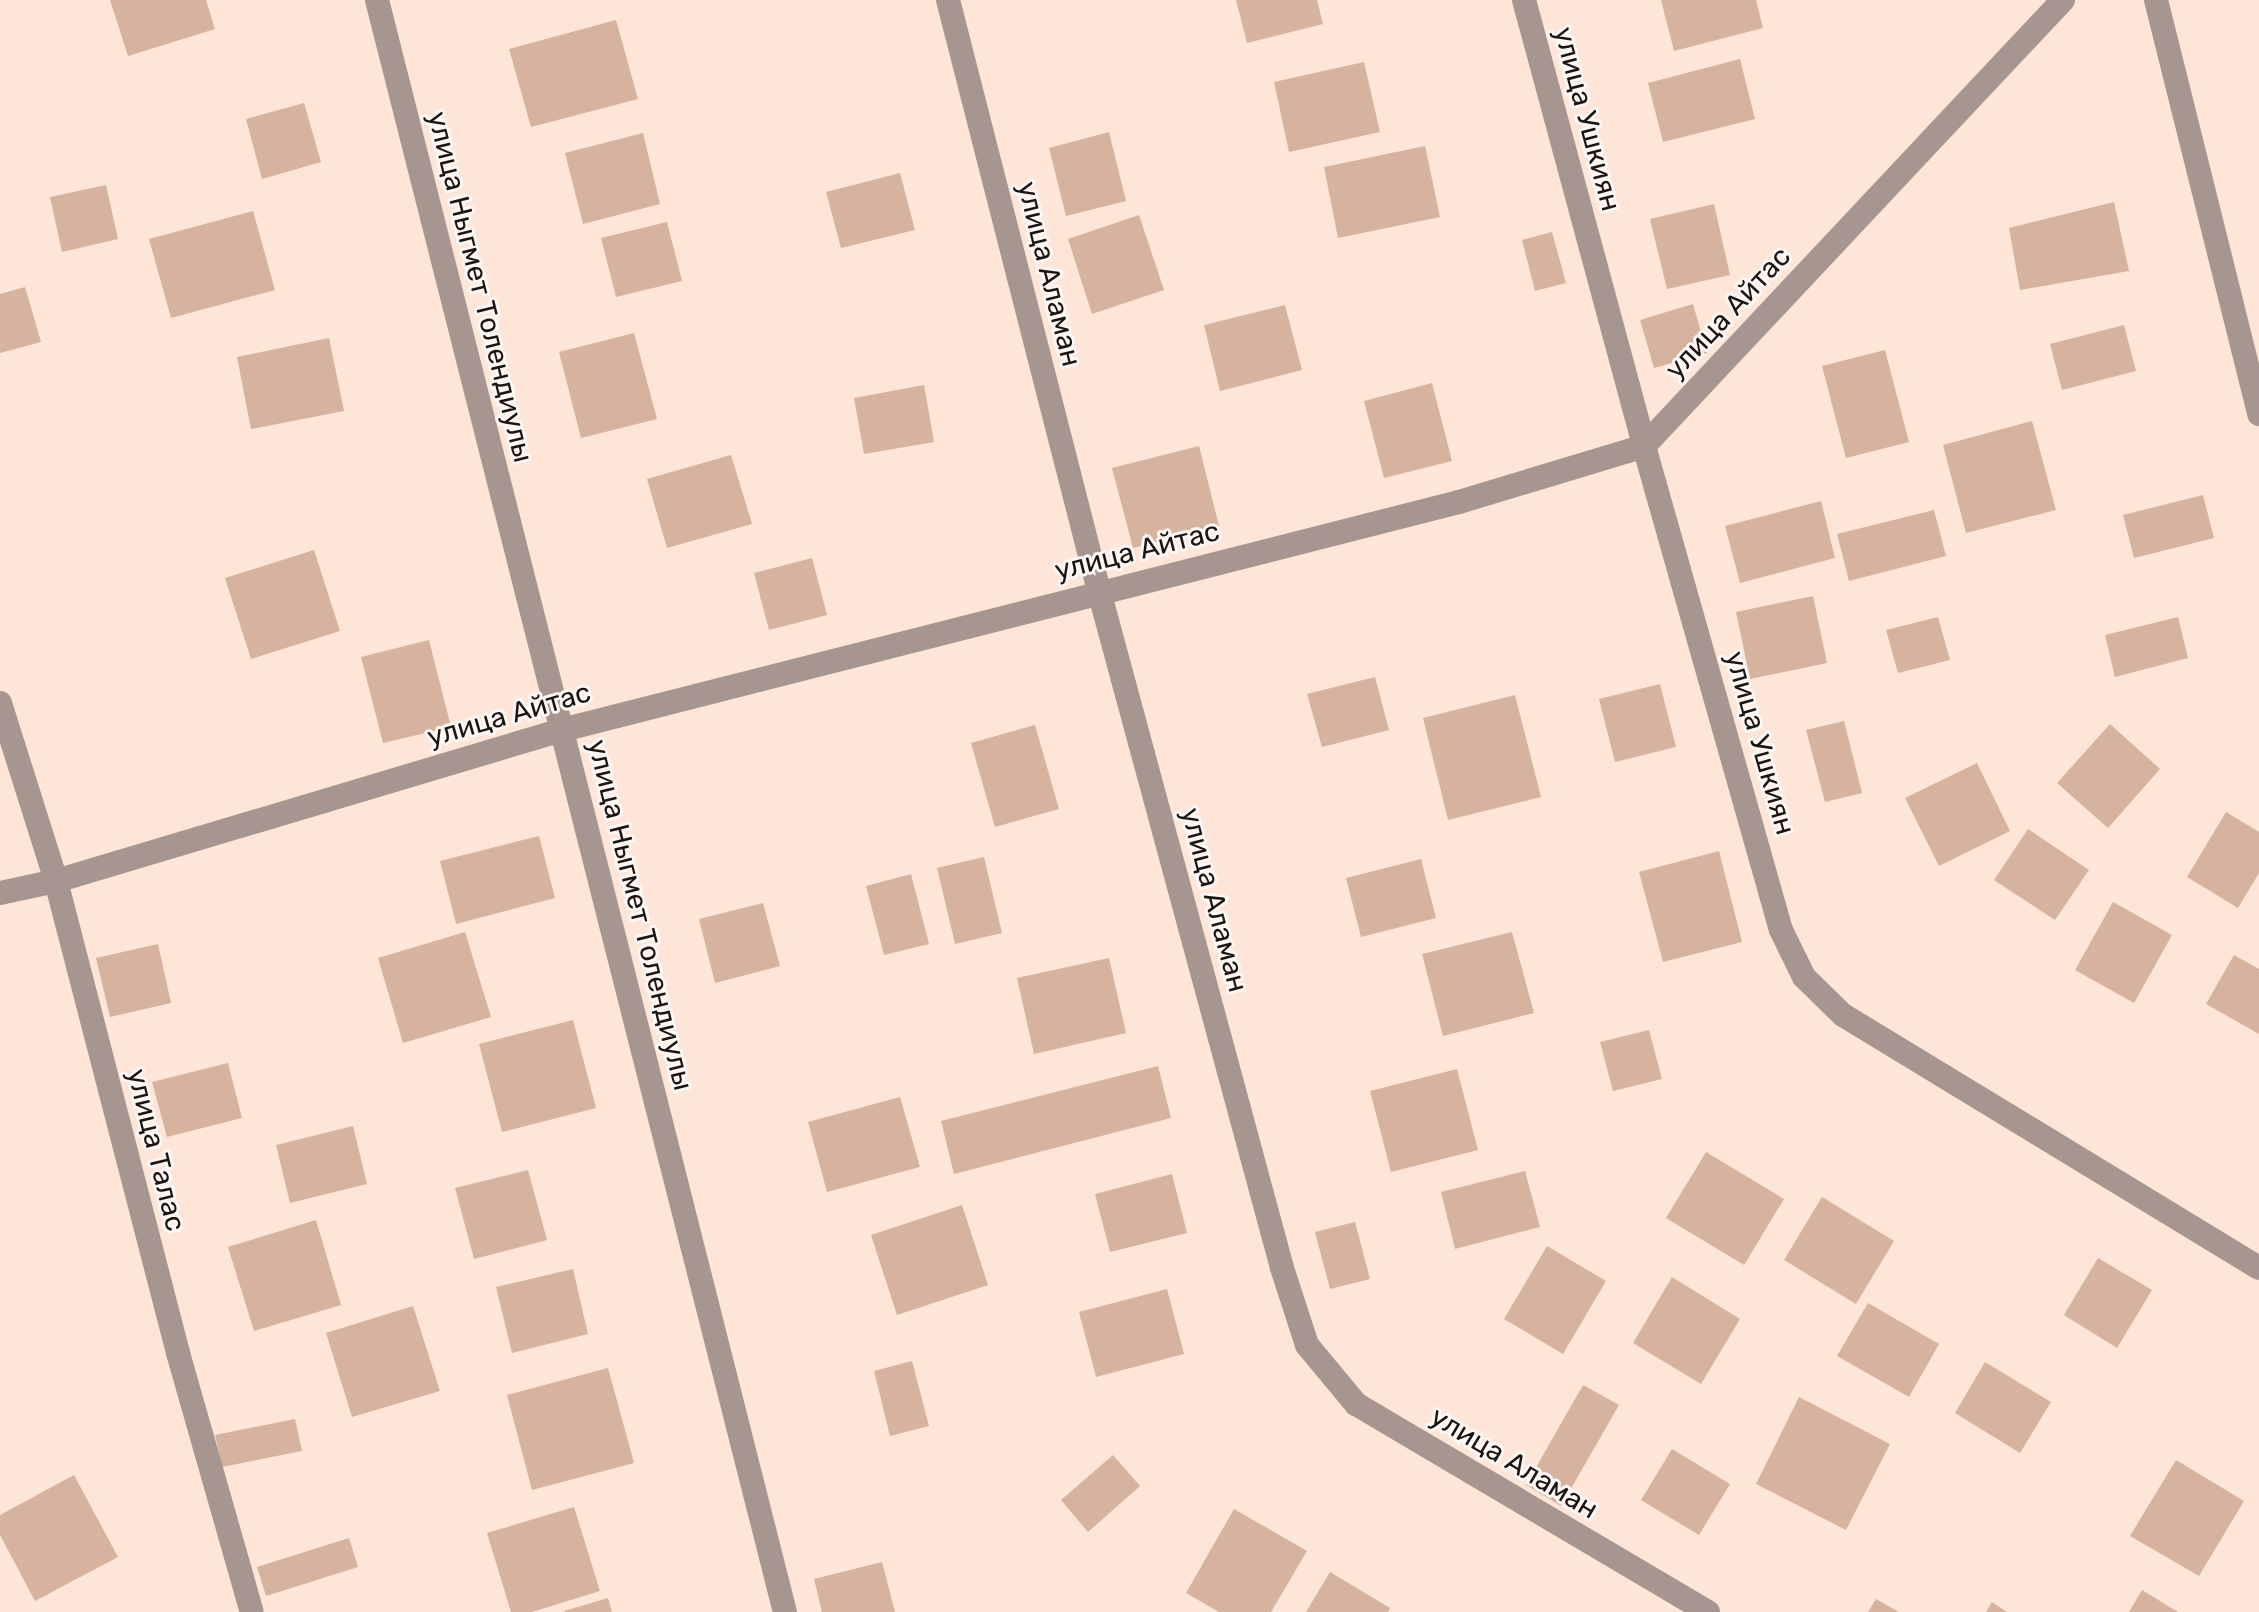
<!DOCTYPE html>
<meta charset="utf-8">
<style>
body{margin:0}
#map{position:relative;width:2259px;height:1612px;overflow:hidden;background:#fde5d7;font-family:Rubik,sans-serif}
div>[style]{position:absolute}
.building>*{inset:0;background:#d6b39e}
.street>*{height:24px;margin:-12px;padding:0 12px;transform-origin:12px;border-radius:12px;background:#a7968f}
span{translate:-50% -50%;white-space:nowrap;text-align:center;line-height:1.15;-webkit-text-stroke:6px #fcf7f4;paint-order:stroke}
.street-label{font-size:28px;color:#1c1410}
</style>
<div id="map">
<div class="building">
<i style="clip-path:polygon(110px 0,206px 0,215px 29px,128px 56px)"></i>
<i style="clip-path:polygon(1236px 0,1317px 0,1323px 24px,1247px 43px)"></i>
<i style="clip-path:polygon(1661px 0,1756px 0,1763px 28px,1674px 51px)"></i>
<i style="clip-path:polygon(616px 20px,638px 99px,531px 127px,509px 49px)"></i>
<i style="clip-path:polygon(1740px 59px,1755px 119px,1663px 142px,1648px 83px)"></i>
<i style="clip-path:polygon(1364px 62px,1380px 132px,1289px 152px,1274px 82px)"></i>
<i style="clip-path:polygon(304px 103px,321px 162px,262px 179px,246px 119px)"></i>
<i style="clip-path:polygon(1109px 132px,1126px 201px,1066px 216px,1049px 148px)"></i>
<i style="clip-path:polygon(643px 133px,660px 204px,583px 224px,565px 153px)"></i>
<i style="clip-path:polygon(1425px 146px,1440px 217px,1338px 238px,1324px 167px)"></i>
<i style="clip-path:polygon(900px 173px,915px 230px,841px 248px,826px 192px)"></i>
<i style="clip-path:polygon(106px 185px,118px 239px,62px 252px,50px 197px)"></i>
<i style="clip-path:polygon(2114px 202px,2129px 271px,2020px 290px,2009px 228px)"></i>
<i style="clip-path:polygon(1714px 204px,1730px 275px,1667px 289px,1650px 219px)"></i>
<i style="clip-path:polygon(253px 211px,275px 290px,171px 318px,149px 239px)"></i>
<i style="clip-path:polygon(1139px 215px,1164px 290px,1092px 314px,1068px 239px)"></i>
<i style="clip-path:polygon(667px 222px,682px 281px,616px 297px,601px 238px)"></i>
<i style="clip-path:polygon(1552px 232px,1566px 283px,1535px 291px,1522px 240px)"></i>
<i style="clip-path:polygon(25px 287px,41px 342px,0 353px,0 294px)"></i>
<i style="clip-path:polygon(1693px 304px,1707px 353px,1654px 368px,1640px 320px)"></i>
<i style="clip-path:polygon(1285px 305px,1302px 370px,1220px 391px,1204px 325px)"></i>
<i style="clip-path:polygon(2124px 325px,2136px 371px,2062px 390px,2050px 344px)"></i>
<i style="clip-path:polygon(634px 333px,657px 419px,581px 438px,559px 352px)"></i>
<i style="clip-path:polygon(329px 338px,344px 411px,251px 429px,237px 357px)"></i>
<i style="clip-path:polygon(1885px 350px,1909px 442px,1846px 458px,1822px 366px)"></i>
<i style="clip-path:polygon(1432px 383px,1452px 461px,1384px 478px,1364px 401px)"></i>
<i style="clip-path:polygon(924px 385px,934px 442px,864px 454px,854px 398px)"></i>
<i style="clip-path:polygon(2032px 421px,2056px 510px,1966px 533px,1943px 445px)"></i>
<i style="clip-path:polygon(1199px 446px,1219px 526px,1133px 548px,1112px 468px)"></i>
<i style="clip-path:polygon(731px 455px,752px 524px,667px 548px,647px 479px)"></i>
<i style="clip-path:polygon(2203px 495px,2214px 538px,2134px 558px,2123px 515px)"></i>
<i style="clip-path:polygon(1821px 501px,1835px 558px,1740px 583px,1725px 526px)"></i>
<i style="clip-path:polygon(1934px 510px,1946px 556px,1849px 581px,1837px 534px)"></i>
<i style="clip-path:polygon(314px 550px,340px 631px,251px 659px,225px 578px)"></i>
<i style="clip-path:polygon(812px 558px,827px 615px,769px 630px,754px 573px)"></i>
<i style="clip-path:polygon(1813px 596px,1827px 663px,1750px 679px,1736px 612px)"></i>
<i style="clip-path:polygon(1938px 617px,1950px 660px,1898px 673px,1886px 630px)"></i>
<i style="clip-path:polygon(2178px 617px,2188px 658px,2115px 677px,2105px 635px)"></i>
<i style="clip-path:polygon(429px 640px,451px 727px,383px 743px,361px 657px)"></i>
<i style="clip-path:polygon(1375px 677px,1389px 730px,1322px 747px,1307px 694px)"></i>
<i style="clip-path:polygon(1660px 684px,1676px 747px,1615px 762px,1599px 699px)"></i>
<i style="clip-path:polygon(1515px 695px,1541px 797px,1448px 820px,1423px 718px)"></i>
<i style="clip-path:polygon(1844px 721px,1862px 793px,1825px 802px,1806px 730px)"></i>
<i style="clip-path:polygon(2110px 724px,2160px 769px,2108px 828px,2057px 783px)"></i>
<i style="clip-path:polygon(1035px 725px,1059px 809px,995px 827px,971px 743px)"></i>
<i style="clip-path:polygon(1977px 763px,2010px 831px,1939px 866px,1905px 798px)"></i>
<i style="clip-path:polygon(2226px 812px,2259px 832px,2259px 873px,2238px 908px,2187px 877px)"></i>
<i style="clip-path:polygon(2028px 829px,2089px 870px,2055px 920px,1994px 880px)"></i>
<i style="clip-path:polygon(539px 836px,555px 898px,456px 924px,440px 861px)"></i>
<i style="clip-path:polygon(1719px 851px,1742px 942px,1663px 962px,1639px 872px)"></i>
<i style="clip-path:polygon(984px 857px,1002px 933px,955px 944px,937px 868px)"></i>
<i style="clip-path:polygon(1421px 859px,1436px 918px,1361px 937px,1346px 878px)"></i>
<i style="clip-path:polygon(911px 874px,929px 944px,884px 955px,866px 886px)"></i>
<i style="clip-path:polygon(2113px 902px,2172px 935px,2134px 1003px,2075px 970px)"></i>
<i style="clip-path:polygon(763px 903px,780px 966px,715px 983px,699px 919px)"></i>
<i style="clip-path:polygon(465px 932px,491px 1017px,403px 1043px,378px 958px)"></i>
<i style="clip-path:polygon(1512px 932px,1534px 1013px,1443px 1036px,1422px 954px)"></i>
<i style="clip-path:polygon(158px 944px,171px 1003px,110px 1017px,96px 958px)"></i>
<i style="clip-path:polygon(2234px 955px,2259px 969px,2259px 1034px,2206px 1004px)"></i>
<i style="clip-path:polygon(1109px 958px,1126px 1033px,1034px 1054px,1017px 978px)"></i>
<i style="clip-path:polygon(573px 1020px,596px 1108px,502px 1132px,479px 1044px)"></i>
<i style="clip-path:polygon(1649px 1030px,1662px 1079px,1613px 1091px,1600px 1042px)"></i>
<i style="clip-path:polygon(228px 1063px,242px 1118px,167px 1137px,152px 1082px)"></i>
<i style="clip-path:polygon(1158px 1066px,1171px 1118px,954px 1174px,941px 1121px)"></i>
<i style="clip-path:polygon(1457px 1069px,1478px 1150px,1391px 1172px,1370px 1091px)"></i>
<i style="clip-path:polygon(900px 1097px,920px 1167px,827px 1192px,808px 1122px)"></i>
<i style="clip-path:polygon(353px 1126px,367px 1184px,290px 1203px,276px 1145px)"></i>
<i style="clip-path:polygon(1706px 1152px,1784px 1199px,1744px 1265px,1666px 1218px)"></i>
<i style="clip-path:polygon(528px 1170px,547px 1240px,474px 1259px,455px 1188px)"></i>
<i style="clip-path:polygon(1525px 1171px,1540px 1227px,1455px 1249px,1441px 1192px)"></i>
<i style="clip-path:polygon(1172px 1174px,1187px 1233px,1110px 1252px,1095px 1194px)"></i>
<i style="clip-path:polygon(1822px 1197px,1894px 1241px,1856px 1304px,1784px 1260px)"></i>
<i style="clip-path:polygon(962px 1205px,988px 1285px,897px 1315px,871px 1235px)"></i>
<i style="clip-path:polygon(316px 1220px,341px 1305px,254px 1331px,228px 1247px)"></i>
<i style="clip-path:polygon(1355px 1222px,1370px 1279px,1330px 1289px,1315px 1232px)"></i>
<i style="clip-path:polygon(1547px 1246px,1606px 1281px,1563px 1354px,1504px 1319px)"></i>
<i style="clip-path:polygon(2098px 1258px,2152px 1290px,2117px 1348px,2064px 1315px)"></i>
<i style="clip-path:polygon(573px 1269px,588px 1334px,512px 1353px,496px 1287px)"></i>
<i style="clip-path:polygon(1672px 1277px,1740px 1319px,1701px 1384px,1633px 1343px)"></i>
<i style="clip-path:polygon(1167px 1289px,1184px 1354px,1096px 1377px,1079px 1312px)"></i>
<i style="clip-path:polygon(1868px 1303px,1939px 1344px,1909px 1397px,1837px 1356px)"></i>
<i style="clip-path:polygon(413px 1306px,440px 1391px,352px 1417px,326px 1333px)"></i>
<i style="clip-path:polygon(912px 1361px,929px 1426px,890px 1436px,874px 1371px)"></i>
<i style="clip-path:polygon(1985px 1362px,2051px 1402px,2020px 1453px,1955px 1413px)"></i>
<i style="clip-path:polygon(608px 1368px,634px 1463px,532px 1490px,507px 1395px)"></i>
<i style="clip-path:polygon(1583px 1385px,1619px 1405px,1561px 1506px,1526px 1485px)"></i>
<i style="clip-path:polygon(1799px 1397px,1890px 1444px,1846px 1530px,1756px 1484px)"></i>
<i style="clip-path:polygon(295px 1419px,302px 1451px,222px 1467px,215px 1435px)"></i>
<i style="clip-path:polygon(1672px 1449px,1730px 1484px,1699px 1535px,1641px 1500px)"></i>
<i style="clip-path:polygon(1113px 1455px,1140px 1486px,1088px 1532px,1061px 1500px)"></i>
<i style="clip-path:polygon(2176px 1460px,2244px 1501px,2199px 1576px,2130px 1536px)"></i>
<i style="clip-path:polygon(74px 1475px,118px 1557px,35px 1601px,0 1535px,0 1515px)"></i>
<i style="clip-path:polygon(574px 1507px,600px 1591px,532px 1612px,511px 1612px,487px 1533px)"></i>
<i style="clip-path:polygon(1234px 1509px,1307px 1551px,1271px 1612px,1219px 1612px,1186px 1593px)"></i>
<i style="clip-path:polygon(349px 1538px,358px 1567px,266px 1596px,257px 1567px)"></i>
<i style="clip-path:polygon(882px 1562px,895px 1612px,822px 1612px,814px 1579px)"></i>
<i style="clip-path:polygon(1330px 1572px,1390px 1608px,1388px 1612px,1306px 1612px)"></i>
<i style="clip-path:polygon(2142px 1590px,2178px 1612px,2129px 1612px)"></i>
<i style="clip-path:polygon(608px 1598px,612px 1612px,565px 1612px,564px 1611px)"></i>
<i style="clip-path:polygon(1876px 1599px,1899px 1612px,1868px 1612px)"></i>
<i style="clip-path:polygon(1992px 1602px,2007px 1612px,1986px 1612px)"></i>
</div>
<div class="street">
<i style="left:377px;top:0;width:1663px;rotate:75.8deg"></i>
<i style="left:948px;top:0;width:610px;rotate:75.67deg"></i>
<i style="left:1099px;top:591px;width:701px;rotate:74.87deg"></i>
<i style="left:1282px;top:1268px;width:81px;rotate:72deg"></i>
<i style="left:1307px;top:1345px;width:77px;rotate:50.3deg"></i>
<i style="left:1356px;top:1404px;width:409px;rotate:30.6deg"></i>
<i style="left:1524px;top:0;width:462px;rotate:74.9deg"></i>
<i style="left:1644px;top:446px;width:503px;rotate:74.2deg"></i>
<i style="left:1781px;top:930px;width:52px;rotate:63.9deg"></i>
<i style="left:1804px;top:977px;width:54px;rotate:44.3deg"></i>
<i style="left:1843px;top:1015px;width:487px;rotate:31.3deg"></i>
<i style="left:2156px;top:0;width:427px;rotate:76deg"></i>
<i style="left:0;top:703px;width:187px;rotate:72.5deg"></i>
<i style="left:56px;top:881px;width:488px;rotate:75.5deg"></i>
<i style="left:178px;top:1353px;width:269px;rotate:74.1deg"></i>
<i style="left:0;top:893px;width:57px;rotate:-12.1deg"></i>
<i style="left:56px;top:881px;width:528px;rotate:-16.62deg"></i>
<i style="left:562px;top:730px;width:926px;rotate:-14.26deg"></i>
<i style="left:1459px;top:502px;width:193px;rotate:-16.8deg"></i>
<i style="left:1644px;top:446px;width:612px;rotate:-46.79deg"></i>
</div>
<div class="street-label">
<span style="left:1587px;top:119px;rotate:75deg">улица Ушкиян</span>
<span style="left:1049px;top:274px;rotate:76deg">улица Аламан</span>
<span style="left:480px;top:287px;rotate:76deg">улица Ныгмет Толендиулы</span>
<span style="left:1728px;top:313px;rotate:-47deg">улица Айтас</span>
<span style="left:1137px;top:551px;rotate:-14deg">улица Айтас</span>
<span style="left:509px;top:715px;rotate:-16deg">улица Айтас</span>
<span style="left:1760px;top:743px;rotate:74deg">улица Ушкиян</span>
<span style="left:1214px;top:900px;rotate:75deg">улица Аламан</span>
<span style="left:640px;top:915px;rotate:76deg">улица Ныгмет Толендиулы</span>
<span style="left:156px;top:1150px;rotate:76deg">улица Талас</span>
<span style="left:1514px;top:1463px;rotate:31deg">улица Аламан</span>
</div>
</div>
